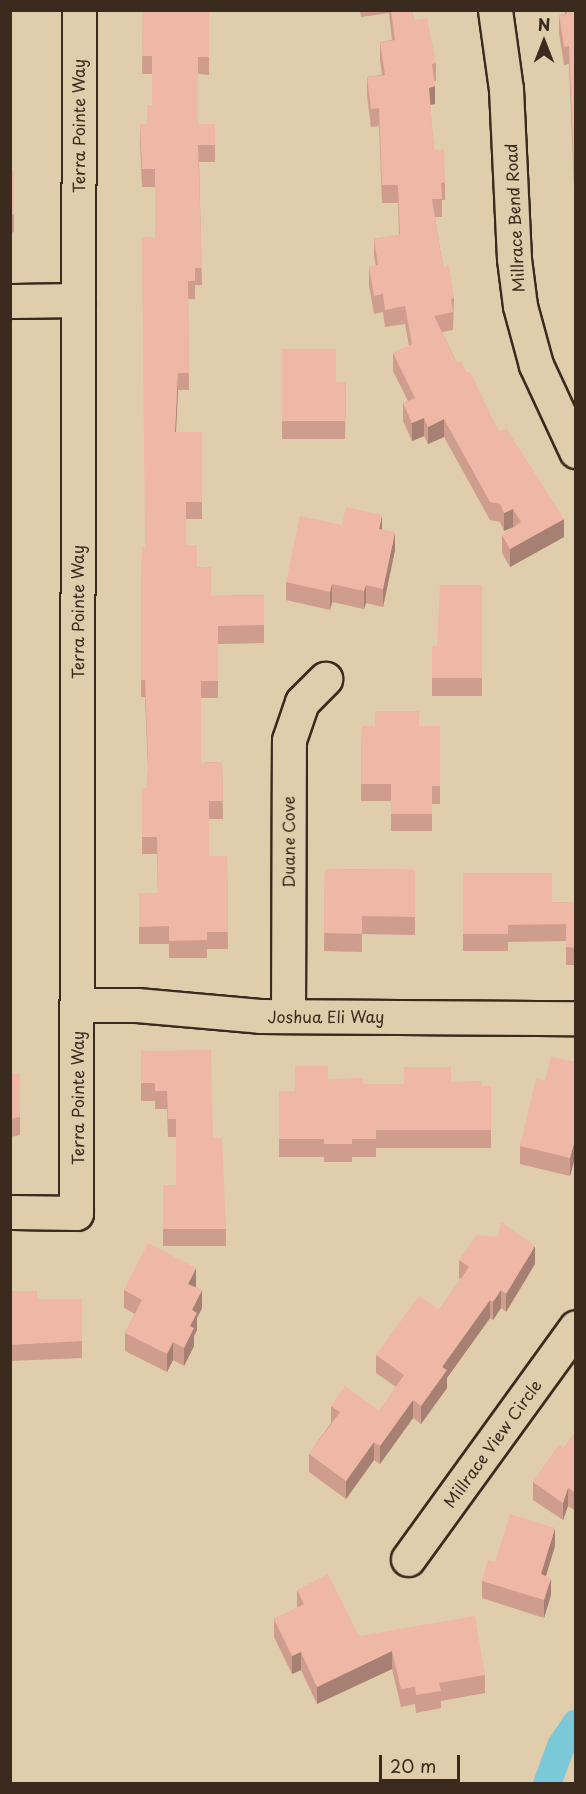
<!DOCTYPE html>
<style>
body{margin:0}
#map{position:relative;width:586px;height:1794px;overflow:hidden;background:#dfcdab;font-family:"Playpen Sans",sans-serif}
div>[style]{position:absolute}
.canal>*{height:28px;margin:-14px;padding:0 14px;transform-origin:14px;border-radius:14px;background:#7bc8d9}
.roads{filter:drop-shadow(2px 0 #3b2a1e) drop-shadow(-2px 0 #3b2a1e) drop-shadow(0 2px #3b2a1e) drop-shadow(0 -2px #3b2a1e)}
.minor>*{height:33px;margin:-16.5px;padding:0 16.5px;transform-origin:16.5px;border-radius:16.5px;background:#dfcdab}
.wall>*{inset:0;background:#ce9d8e}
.shaded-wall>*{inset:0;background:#a78074}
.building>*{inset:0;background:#efb7a5}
span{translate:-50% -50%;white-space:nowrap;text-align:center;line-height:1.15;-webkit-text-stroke:6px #dfcdab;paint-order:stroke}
.street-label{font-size:16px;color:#3b2a1e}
.frame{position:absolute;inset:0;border:12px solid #3b2a1e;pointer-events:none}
.north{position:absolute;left:514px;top:12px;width:60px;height:60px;-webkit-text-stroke:4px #dfcdab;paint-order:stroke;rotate:0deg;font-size:16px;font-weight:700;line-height:24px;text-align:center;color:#3b2a1e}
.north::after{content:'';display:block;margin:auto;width:21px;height:27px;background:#3b2a1e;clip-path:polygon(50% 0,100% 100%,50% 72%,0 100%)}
.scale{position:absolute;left:379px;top:1755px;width:81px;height:27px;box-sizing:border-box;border:3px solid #3b2a1e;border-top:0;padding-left:8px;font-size:18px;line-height:21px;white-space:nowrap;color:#3b2a1e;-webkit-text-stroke:4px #dfcdab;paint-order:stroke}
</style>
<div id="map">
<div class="canal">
<i style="left:547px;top:1784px;width:40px;rotate:-69.8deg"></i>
<i style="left:561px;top:1746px;width:27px;rotate:-56deg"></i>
</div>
<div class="roads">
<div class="minor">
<i style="left:495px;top:10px;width:80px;rotate:82.1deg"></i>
<i style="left:506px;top:89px;width:170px;rotate:87.3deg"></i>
<i style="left:514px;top:259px;width:47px;rotate:82.7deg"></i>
<i style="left:520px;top:306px;width:61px;rotate:74.8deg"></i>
<i style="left:536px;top:365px;width:95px;rotate:65.1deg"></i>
<i style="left:10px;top:301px;width:68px;rotate:-0.8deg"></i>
<i style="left:77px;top:1005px;width:60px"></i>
<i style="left:137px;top:1005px;width:123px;rotate:5.1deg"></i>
<i style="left:260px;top:1016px;width:316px;rotate:0.4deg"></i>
<i style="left:288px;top:1016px;width:276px;rotate:-89.8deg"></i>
<i style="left:289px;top:740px;width:40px;rotate:-71.1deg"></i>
<i style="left:302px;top:702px;width:33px;rotate:-45deg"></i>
<i style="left:10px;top:1212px;width:66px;rotate:0.9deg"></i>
<i style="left:76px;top:1213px;width:1203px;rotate:-89.86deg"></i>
<i style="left:408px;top:1559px;width:286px;rotate:-54.1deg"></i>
</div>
</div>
<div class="wall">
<i style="clip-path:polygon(143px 10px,209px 10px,209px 75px,198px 74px,198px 124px,215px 124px,215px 162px,199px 162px,202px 285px,195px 285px,195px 299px,188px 299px,189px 390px,178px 390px,176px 432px,202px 432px,202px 519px,186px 519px,186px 545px,211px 596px,264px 595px,264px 643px,218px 644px,218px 698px,201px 698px,201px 763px,222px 762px,223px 819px,209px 819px,209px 856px,227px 856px,228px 949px,207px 949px,207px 958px,169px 958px,169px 944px,139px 944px,139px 893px,158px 893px,157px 854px,142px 854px,142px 806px,147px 788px,148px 768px,145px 697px,141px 697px,142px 547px,145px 547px,155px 237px,155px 187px,142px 187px,140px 142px,140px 124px,147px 124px,152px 105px,152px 74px,142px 74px)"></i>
<i style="clip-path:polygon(360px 10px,412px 10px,414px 20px,436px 63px,436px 81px,434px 81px,435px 104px,430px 105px,434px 150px,445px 182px,445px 200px,442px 200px,442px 217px,435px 217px,443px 267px,454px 298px,453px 330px,442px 332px,457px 363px,467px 373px,499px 432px,564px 537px,510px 567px,502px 553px,502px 535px,513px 527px,504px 531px,500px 522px,490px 520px,444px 437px,428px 444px,424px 436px,412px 441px,403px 421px,403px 403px,408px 401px,393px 371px,393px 353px,409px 346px,405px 324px,385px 327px,383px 312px,374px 314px,369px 285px,369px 267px,376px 266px,374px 256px,374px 239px,399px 235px,398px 203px,382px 203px,379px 126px,371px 127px,367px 95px,367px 77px,382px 75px,380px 60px,380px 42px,392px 40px,389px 13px,361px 17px)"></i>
<i style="clip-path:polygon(564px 10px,576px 10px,576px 189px,574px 189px,569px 64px,564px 65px,559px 33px,559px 15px,565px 14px)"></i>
<i style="clip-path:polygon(10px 171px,14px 171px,14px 232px,10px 233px)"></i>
<i style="clip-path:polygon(282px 349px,336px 382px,346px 382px,345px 439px,282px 439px)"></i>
<i style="clip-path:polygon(342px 525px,382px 530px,395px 550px,383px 607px,366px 603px,364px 609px,332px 602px,330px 610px,286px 600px,286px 582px)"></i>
<i style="clip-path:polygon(482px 585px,482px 696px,432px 696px,432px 646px,437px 646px)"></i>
<i style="clip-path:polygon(362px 726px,440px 726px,440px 804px,432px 804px,432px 831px,391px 831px,391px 801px,361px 801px)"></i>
<i style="clip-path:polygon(325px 869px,415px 870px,415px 935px,362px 934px,362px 952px,324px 951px)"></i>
<i style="clip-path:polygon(463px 873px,552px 902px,576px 903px,576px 965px,566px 965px,566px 941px,508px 942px,508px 951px,463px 951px)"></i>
<i style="clip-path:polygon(141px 1051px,213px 1138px,226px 1229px,226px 1246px,163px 1246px,163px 1185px,176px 1185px,176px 1137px,168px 1137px,167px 1109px,155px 1109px,155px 1101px,141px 1101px)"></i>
<i style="clip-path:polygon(576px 1062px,576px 1154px,570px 1176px,520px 1164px,520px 1146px,545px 1081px)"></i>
<i style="clip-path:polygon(10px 1074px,20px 1074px,20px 1135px,10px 1137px)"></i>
<i style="clip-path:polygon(328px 1079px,363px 1084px,404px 1084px,451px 1082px,482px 1086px,491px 1086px,491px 1148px,376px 1148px,376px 1157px,352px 1157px,352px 1162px,324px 1162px,324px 1157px,279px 1157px,279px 1091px,295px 1091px)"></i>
<i style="clip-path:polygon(459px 1260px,535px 1264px,506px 1312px,501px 1308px,493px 1320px,490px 1318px,447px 1378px,447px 1388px,421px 1424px,413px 1418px,380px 1464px,374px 1460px,346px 1499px,309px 1472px,309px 1454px,331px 1423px,331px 1406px,379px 1411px,396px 1387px,376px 1373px,376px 1355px,439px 1310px,461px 1279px,459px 1278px)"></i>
<i style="clip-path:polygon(196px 1286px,196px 1287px,202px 1308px,197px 1318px,197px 1330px,194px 1336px,194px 1346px,184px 1366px,173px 1360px,167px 1372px,125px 1351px,125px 1333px,135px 1314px,124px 1308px,124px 1290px)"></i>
<i style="clip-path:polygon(10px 1291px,37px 1299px,82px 1299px,82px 1358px,10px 1361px)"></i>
<i style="clip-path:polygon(10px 1413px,12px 1413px,12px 1462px,10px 1462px)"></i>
<i style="clip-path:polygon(576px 1431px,576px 1511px,568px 1506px,563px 1520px,533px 1500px,533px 1482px,564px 1448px)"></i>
<i style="clip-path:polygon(555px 1546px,546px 1576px,551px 1595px,544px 1618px,482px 1598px,482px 1581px,495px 1562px)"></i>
<i style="clip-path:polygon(297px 1590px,359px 1636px,485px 1675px,485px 1693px,441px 1701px,441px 1708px,416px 1713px,415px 1704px,401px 1707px,392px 1669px,317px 1704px,301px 1670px,292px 1674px,274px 1637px,274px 1619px,297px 1608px)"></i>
</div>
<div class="shaded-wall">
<i style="clip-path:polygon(435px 86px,435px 104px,429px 105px,429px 88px)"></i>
<i style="clip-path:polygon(178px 373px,178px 390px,175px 449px,175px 432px)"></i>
<i style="clip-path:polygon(424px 418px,424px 436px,412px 441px,412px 423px)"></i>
<i style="clip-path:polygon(444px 419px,444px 437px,428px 444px,428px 427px)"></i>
<i style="clip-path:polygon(513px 509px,513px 527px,504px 531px,504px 513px)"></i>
<i style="clip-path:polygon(382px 515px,382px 532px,379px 529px)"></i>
<i style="clip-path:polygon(564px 519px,564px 537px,510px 567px,510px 549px)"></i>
<i style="clip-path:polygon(395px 532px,395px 550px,383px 607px,383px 589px)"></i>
<i style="clip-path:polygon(332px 584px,332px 602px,330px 610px,330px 592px)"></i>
<i style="clip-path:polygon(366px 585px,366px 603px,364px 609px,364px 591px)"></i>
<i style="clip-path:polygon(576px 1136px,576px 1154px,570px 1176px,570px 1158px)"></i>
<i style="clip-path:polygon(535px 1246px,535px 1264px,506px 1312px,506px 1294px)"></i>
<i style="clip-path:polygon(196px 1268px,196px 1286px,188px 1301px,188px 1284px)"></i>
<i style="clip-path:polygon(202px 1290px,202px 1308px,197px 1318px,197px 1330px,194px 1336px,194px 1346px,184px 1366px,184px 1348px,190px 1326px,192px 1310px)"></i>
<i style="clip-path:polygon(501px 1290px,501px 1308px,493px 1320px,493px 1302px)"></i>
<i style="clip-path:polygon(490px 1300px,490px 1318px,447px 1378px,447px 1388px,421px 1424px,421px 1406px,442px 1367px)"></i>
<i style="clip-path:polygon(173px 1342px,173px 1360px,167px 1372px,167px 1354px)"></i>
<i style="clip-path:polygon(413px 1400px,413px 1418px,380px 1464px,380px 1446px)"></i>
<i style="clip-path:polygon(374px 1442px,374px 1460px,346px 1499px,346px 1481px)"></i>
<i style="clip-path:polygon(568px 1488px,568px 1506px,563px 1520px,563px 1503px)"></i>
<i style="clip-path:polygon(555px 1528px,555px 1546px,541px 1592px,541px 1574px)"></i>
<i style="clip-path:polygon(551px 1578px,551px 1595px,544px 1618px,544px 1600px)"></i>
<i style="clip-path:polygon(392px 1651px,392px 1669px,317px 1704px,317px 1687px)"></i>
<i style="clip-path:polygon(301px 1652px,301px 1670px,292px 1674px,292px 1656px)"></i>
</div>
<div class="building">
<i style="clip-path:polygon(143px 10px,209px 10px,209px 57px,198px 57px,198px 124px,215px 124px,215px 145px,198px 145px,202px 268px,195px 268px,195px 281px,188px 281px,189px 373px,178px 373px,175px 432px,202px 432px,202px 502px,186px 502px,186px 545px,197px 545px,197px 567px,211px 567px,211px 596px,264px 595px,264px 625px,218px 626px,218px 681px,201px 681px,201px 763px,222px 762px,223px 801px,209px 801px,209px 856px,227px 856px,228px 932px,207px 932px,207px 940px,169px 941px,169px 926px,139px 927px,139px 893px,158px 893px,157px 837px,142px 837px,142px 789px,147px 788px,148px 759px,145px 680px,141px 680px,142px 547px,145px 547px,142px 237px,155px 237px,155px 169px,142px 169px,140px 124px,147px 124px,147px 105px,152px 105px,152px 56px,142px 56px)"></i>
<i style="clip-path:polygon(391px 10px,412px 10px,414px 20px,427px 18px,436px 63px,432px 64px,435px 86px,429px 88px,434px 150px,444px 149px,445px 182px,441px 183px,442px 199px,432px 199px,443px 267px,449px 266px,454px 298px,451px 299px,453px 312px,434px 316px,457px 363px,461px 361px,467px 373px,470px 372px,499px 432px,506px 428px,564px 519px,510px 549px,502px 535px,521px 522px,513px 509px,504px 513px,500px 504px,490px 502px,444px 419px,428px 427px,424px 418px,412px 423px,403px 403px,415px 398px,393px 353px,412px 344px,405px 306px,385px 310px,383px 294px,374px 296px,369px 267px,378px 265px,374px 239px,400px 234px,398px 185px,382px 185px,379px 108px,371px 109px,367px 77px,385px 75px,380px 42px,395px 40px)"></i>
<i style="clip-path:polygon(567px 10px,576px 10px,576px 171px,574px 171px,569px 46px,564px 47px,559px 15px,567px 14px)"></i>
<i style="clip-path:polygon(10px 171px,14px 171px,14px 214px,10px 215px)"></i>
<i style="clip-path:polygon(282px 349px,336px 349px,336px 382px,346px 382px,345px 421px,282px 421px)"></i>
<i style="clip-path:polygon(346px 507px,382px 515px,379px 529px,395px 532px,383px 589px,366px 585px,364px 591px,332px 584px,330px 592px,286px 582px,300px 516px,342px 525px)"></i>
<i style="clip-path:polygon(440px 585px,482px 585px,482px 678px,432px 678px,432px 646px,437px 646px)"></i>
<i style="clip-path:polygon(375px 711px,419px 711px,419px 726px,440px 726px,440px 786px,432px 786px,432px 814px,391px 814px,391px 784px,361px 784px,362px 726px,375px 726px)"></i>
<i style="clip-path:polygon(325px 869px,415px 870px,415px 917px,362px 916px,362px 934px,324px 933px)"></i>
<i style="clip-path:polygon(463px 873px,552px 873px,552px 902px,576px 903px,576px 948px,566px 947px,566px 924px,508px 925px,508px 934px,463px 934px)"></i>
<i style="clip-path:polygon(211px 1050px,213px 1138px,222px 1138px,226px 1229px,163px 1229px,163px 1185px,176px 1185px,176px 1119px,168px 1119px,167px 1091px,155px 1091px,155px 1083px,141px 1083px,141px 1051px)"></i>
<i style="clip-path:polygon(551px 1057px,576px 1062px,576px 1136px,570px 1158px,520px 1146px,536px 1079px,545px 1081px)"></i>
<i style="clip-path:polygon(295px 1066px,328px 1066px,328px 1079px,363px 1078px,363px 1084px,404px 1084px,404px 1067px,451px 1067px,451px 1082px,482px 1081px,482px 1086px,491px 1086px,491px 1130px,376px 1130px,376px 1139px,352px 1139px,352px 1144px,324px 1144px,324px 1139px,279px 1139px,279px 1091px,295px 1091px)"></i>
<i style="clip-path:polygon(10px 1074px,20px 1074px,20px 1117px,10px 1119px)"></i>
<i style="clip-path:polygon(501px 1222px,535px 1246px,506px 1294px,501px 1290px,493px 1302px,490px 1300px,442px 1367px,447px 1370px,421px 1406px,413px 1400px,380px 1446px,374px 1442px,346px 1481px,309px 1454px,340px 1412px,331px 1406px,345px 1386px,379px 1411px,404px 1375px,376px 1355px,419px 1296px,439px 1310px,469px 1267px,459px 1260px,477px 1235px,498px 1237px)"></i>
<i style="clip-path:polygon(148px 1243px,196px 1268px,188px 1284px,202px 1290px,192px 1310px,197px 1313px,190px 1326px,194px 1328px,184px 1348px,173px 1342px,167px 1354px,125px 1333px,142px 1300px,124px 1290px)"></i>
<i style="clip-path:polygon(10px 1291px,37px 1291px,37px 1299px,82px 1299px,82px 1341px,10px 1345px)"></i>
<i style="clip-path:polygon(10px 1413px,12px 1413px,12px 1444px,10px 1444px)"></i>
<i style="clip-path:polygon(576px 1431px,576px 1493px,568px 1488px,563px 1503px,533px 1482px,559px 1444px,564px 1448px)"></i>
<i style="clip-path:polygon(510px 1514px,555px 1528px,541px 1574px,551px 1578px,544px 1600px,482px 1581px,488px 1560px,495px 1562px)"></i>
<i style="clip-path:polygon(328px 1574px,359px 1636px,475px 1616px,485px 1675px,439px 1683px,441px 1691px,416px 1695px,415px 1687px,401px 1689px,392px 1651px,317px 1687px,301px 1652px,292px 1656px,274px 1619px,304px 1604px,297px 1590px)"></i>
</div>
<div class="street-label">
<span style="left:78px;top:126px;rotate:-90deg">Terra Pointe Way</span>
<span style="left:514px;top:218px;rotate:-93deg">Millrace Bend Road</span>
<span style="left:77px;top:612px;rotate:-90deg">Terra Pointe Way</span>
<span style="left:288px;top:842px;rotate:-90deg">Duane Cove</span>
<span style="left:326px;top:1016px">Joshua Eli Way</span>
<span style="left:77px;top:1098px;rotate:-90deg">Terra Pointe Way</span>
<span style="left:492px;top:1443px;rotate:-54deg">Millrace View Circle</span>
</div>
<div class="frame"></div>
<div class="north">N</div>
<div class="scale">20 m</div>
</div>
